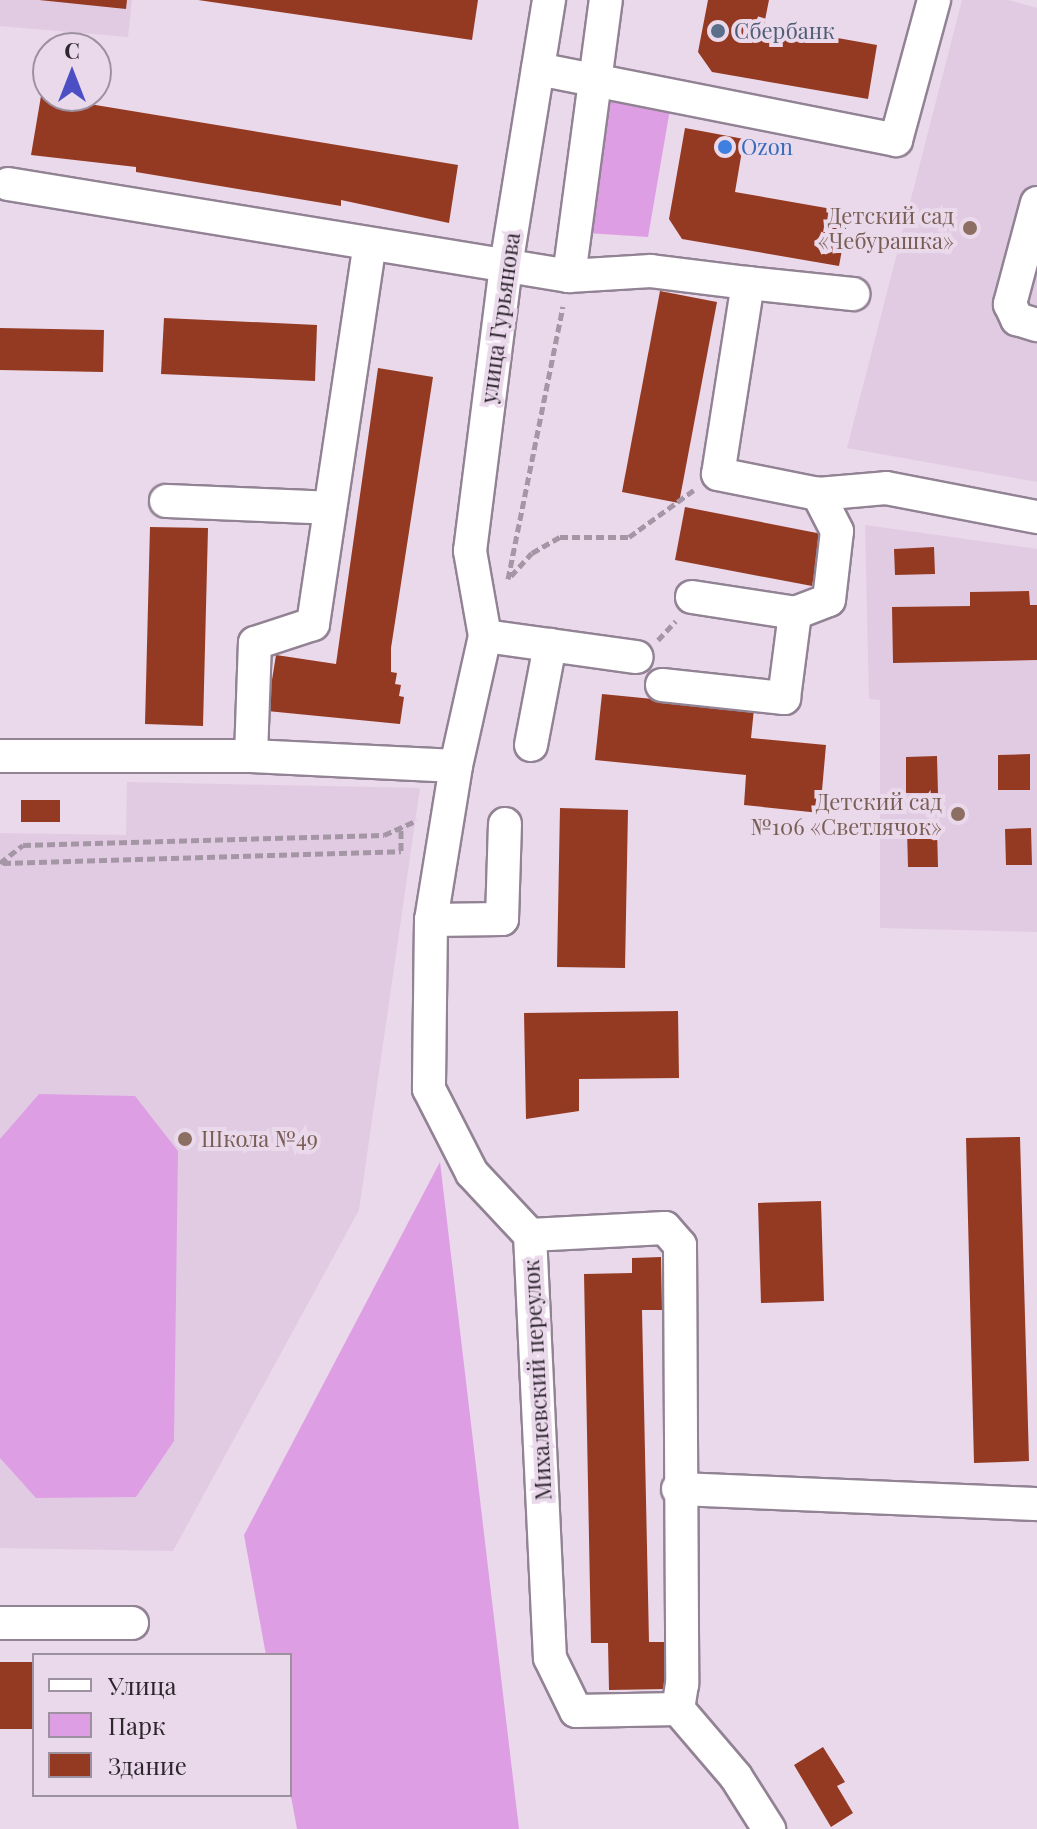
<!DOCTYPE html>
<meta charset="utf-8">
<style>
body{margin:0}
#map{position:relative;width:1037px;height:1829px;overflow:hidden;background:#ead8eb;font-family:"Playfair Display",serif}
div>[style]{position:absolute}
.built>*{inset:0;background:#e1cbe3}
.green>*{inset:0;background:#de9ee4}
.building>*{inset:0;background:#953a22}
.path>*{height:5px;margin-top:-2.5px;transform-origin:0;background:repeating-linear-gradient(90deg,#a496a4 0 8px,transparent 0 12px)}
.roads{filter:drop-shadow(2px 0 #928394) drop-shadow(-2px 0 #928394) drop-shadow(0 2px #928394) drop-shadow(0 -2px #928394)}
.minor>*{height:32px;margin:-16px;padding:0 16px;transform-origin:16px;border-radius:16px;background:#fff}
.dots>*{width:22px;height:22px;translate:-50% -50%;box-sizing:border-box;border:4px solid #ead8eb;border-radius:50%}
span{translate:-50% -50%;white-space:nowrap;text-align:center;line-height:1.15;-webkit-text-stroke:8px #ead8eb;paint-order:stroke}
.service-label{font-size:22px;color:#4e5e75}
.left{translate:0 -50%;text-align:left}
.shop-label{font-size:22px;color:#366cbe}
.education-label{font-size:22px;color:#785e54}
.right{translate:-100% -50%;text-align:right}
.street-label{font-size:22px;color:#2d262d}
.legend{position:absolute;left:32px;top:1653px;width:260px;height:144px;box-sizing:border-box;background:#ead8eb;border:2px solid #9e919f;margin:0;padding:10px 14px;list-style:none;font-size:24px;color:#2d262d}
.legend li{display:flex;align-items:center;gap:16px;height:40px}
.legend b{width:40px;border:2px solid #9e919f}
.north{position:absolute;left:32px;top:32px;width:80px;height:80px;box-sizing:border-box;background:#ead8eb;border:2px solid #9e919f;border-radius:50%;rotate:0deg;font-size:22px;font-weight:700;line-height:32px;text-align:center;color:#2d262d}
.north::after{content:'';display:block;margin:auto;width:28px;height:36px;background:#4c4ec4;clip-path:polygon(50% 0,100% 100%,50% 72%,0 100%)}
</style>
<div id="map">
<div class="built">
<i style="clip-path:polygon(0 0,132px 0,128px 37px,0 26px)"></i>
<i style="clip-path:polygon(962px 0,1008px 0,1037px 8px,1037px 482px,847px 448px)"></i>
<i style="clip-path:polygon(865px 525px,1037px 549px,1037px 932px,880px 928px,880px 700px,869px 699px)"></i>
<i style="clip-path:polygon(127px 782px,420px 788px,359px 1210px,173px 1551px,0 1548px,0 833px,126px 835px)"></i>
</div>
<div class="green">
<i style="clip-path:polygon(605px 71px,674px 86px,648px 237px,587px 233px)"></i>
<i style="clip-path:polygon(39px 1094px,135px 1096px,178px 1151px,174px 1441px,136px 1497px,36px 1498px,0 1458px,0 1139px)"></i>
<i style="clip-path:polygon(440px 1162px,519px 1829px,297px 1829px,290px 1791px,290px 1655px,266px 1655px,244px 1535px)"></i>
</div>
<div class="building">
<i style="clip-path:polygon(39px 0,127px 0,126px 9px)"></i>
<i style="clip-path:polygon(198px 0,478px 0,472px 40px)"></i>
<i style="clip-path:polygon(708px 0,769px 0,764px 25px,877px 45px,868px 99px,712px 72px,698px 52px)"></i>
<i style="clip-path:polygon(41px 96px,458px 165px,449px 223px,341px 200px,341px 206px,136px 172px,136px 167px,31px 155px)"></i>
<i style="clip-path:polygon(685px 128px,744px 139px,735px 192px,849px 212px,839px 266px,682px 239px,669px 219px)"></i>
<i style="clip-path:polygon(660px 291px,717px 302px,679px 503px,622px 492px)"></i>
<i style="clip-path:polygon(164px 318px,317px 325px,315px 381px,161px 374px)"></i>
<i style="clip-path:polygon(0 328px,104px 330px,103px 372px,0 370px)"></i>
<i style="clip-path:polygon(378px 368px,433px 377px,391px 648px,391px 672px,397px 673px,395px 684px,401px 685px,399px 696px,404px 697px,400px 724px,267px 711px,276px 655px,336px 664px)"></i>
<i style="clip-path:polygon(685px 507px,822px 534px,812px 586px,675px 560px)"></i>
<i style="clip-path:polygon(150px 527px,208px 528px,203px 726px,145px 724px)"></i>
<i style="clip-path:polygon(934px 547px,935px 574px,895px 575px,894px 549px)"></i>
<i style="clip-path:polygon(1029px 591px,1030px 605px,1037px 605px,1037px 660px,893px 663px,892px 607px,970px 606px,970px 592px)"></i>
<i style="clip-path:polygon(602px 694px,754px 709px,751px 738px,826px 745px,820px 813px,744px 805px,746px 775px,595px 760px)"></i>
<i style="clip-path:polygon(1030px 754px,1030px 790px,998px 790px,998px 755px)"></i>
<i style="clip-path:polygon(937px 756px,938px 793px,906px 793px,906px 757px)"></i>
<i style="clip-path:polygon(21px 800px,60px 800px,60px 822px,21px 822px)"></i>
<i style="clip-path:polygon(560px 808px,628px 810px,625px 968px,557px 967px)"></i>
<i style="clip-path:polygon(1031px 828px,1032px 865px,1006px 865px,1005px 829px)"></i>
<i style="clip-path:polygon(907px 830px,937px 830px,938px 867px,908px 867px)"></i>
<i style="clip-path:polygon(678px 1011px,679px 1078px,579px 1079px,579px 1111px,526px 1119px,524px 1013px)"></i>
<i style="clip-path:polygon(1020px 1137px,1029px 1461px,974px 1463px,966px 1138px)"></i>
<i style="clip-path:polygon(821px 1201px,824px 1301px,761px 1303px,758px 1203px)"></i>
<i style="clip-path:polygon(661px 1257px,662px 1310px,642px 1310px,649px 1642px,667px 1642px,668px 1689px,609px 1690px,608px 1643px,591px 1643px,584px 1274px,632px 1273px,632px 1258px)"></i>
<i style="clip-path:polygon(0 1662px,34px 1662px,34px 1729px,0 1729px)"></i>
<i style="clip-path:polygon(823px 1747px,845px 1782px,837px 1786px,853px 1813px,831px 1827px,794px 1765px)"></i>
</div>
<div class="path">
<i style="left:511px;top:576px;width:31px;rotate:-48deg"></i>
<i style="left:532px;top:553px;width:32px;rotate:-30deg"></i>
<i style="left:560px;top:537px;width:69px"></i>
<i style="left:629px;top:537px;width:80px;rotate:-35.9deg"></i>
<i style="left:508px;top:579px;width:278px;rotate:-78.6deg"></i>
<i style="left:658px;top:640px;width:26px;rotate:-47deg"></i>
<i style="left:0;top:863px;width:29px;rotate:-38deg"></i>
<i style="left:23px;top:845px;width:361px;rotate:-1.6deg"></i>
<i style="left:384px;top:835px;width:36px;rotate:-24deg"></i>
<i style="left:3px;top:863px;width:398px;rotate:-1.7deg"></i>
<i style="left:401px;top:851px;width:24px;rotate:-90deg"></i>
</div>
<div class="roads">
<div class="minor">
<i style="left:549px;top:0;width:269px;rotate:99.2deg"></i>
<i style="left:506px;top:266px;width:287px;rotate:97.2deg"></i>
<i style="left:470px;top:551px;width:86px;rotate:80deg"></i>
<i style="left:485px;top:636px;width:133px;rotate:102.6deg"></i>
<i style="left:456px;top:766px;width:156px;rotate:99.2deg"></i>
<i style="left:431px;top:920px;width:169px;rotate:90.7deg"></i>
<i style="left:429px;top:1089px;width:94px;rotate:62.9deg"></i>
<i style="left:472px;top:1173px;width:85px;rotate:46.9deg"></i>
<i style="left:530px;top:1235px;width:423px;rotate:87.3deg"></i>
<i style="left:550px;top:1658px;width:59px;rotate:63.9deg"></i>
<i style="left:576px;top:1711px;width:102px;rotate:-1.1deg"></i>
<i style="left:538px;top:69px;width:365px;rotate:11.2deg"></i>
<i style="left:896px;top:140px;width:145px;rotate:-74.8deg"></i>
<i style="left:8px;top:184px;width:568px;rotate:9.31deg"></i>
<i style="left:569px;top:276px;width:82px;rotate:-3.5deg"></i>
<i style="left:651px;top:271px;width:98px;rotate:7.1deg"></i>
<i style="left:748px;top:283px;width:193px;rotate:98.9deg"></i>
<i style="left:718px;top:474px;width:102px;rotate:11.3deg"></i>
<i style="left:818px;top:494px;width:68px;rotate:-5deg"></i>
<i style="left:886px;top:488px;width:154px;rotate:10.9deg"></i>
<i style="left:1037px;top:203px;width:105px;rotate:105deg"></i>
<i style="left:1010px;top:304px;width:17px;rotate:65deg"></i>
<i style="left:1017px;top:319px;width:21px;rotate:17deg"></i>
<i style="left:569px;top:276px;width:278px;rotate:-82.4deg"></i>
<i style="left:748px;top:283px;width:106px;rotate:6deg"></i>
<i style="left:166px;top:501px;width:164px;rotate:2.4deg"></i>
<i style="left:692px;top:597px;width:104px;rotate:8.8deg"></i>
<i style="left:795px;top:613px;width:36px;rotate:-21deg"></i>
<i style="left:829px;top:600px;width:69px;rotate:-83.4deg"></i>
<i style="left:837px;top:531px;width:42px;rotate:-117.2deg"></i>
<i style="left:485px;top:636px;width:153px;rotate:7.9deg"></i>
<i style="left:662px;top:685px;width:123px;rotate:6.1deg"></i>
<i style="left:784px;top:698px;width:86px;rotate:-82.6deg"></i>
<i style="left:531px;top:745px;width:102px;rotate:-79.2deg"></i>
<i style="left:0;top:756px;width:251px"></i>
<i style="left:251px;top:756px;width:205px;rotate:2.8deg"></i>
<i style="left:251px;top:756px;width:113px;rotate:-88deg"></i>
<i style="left:255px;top:643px;width:61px;rotate:-18.1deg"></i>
<i style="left:313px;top:624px;width:384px;rotate:-81.5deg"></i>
<i style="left:431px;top:920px;width:71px;rotate:-0.8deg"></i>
<i style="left:502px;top:919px;width:95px;rotate:-88.2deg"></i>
<i style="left:530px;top:1235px;width:135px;rotate:-3deg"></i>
<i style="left:665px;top:1228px;width:23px;rotate:49deg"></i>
<i style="left:680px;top:1245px;width:439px;rotate:89.7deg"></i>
<i style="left:682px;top:1684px;width:25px;rotate:99deg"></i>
<i style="left:678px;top:1489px;width:359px;rotate:2.4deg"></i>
<i style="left:0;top:1623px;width:132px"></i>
<i style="left:678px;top:1709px;width:89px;rotate:49.5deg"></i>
<i style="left:736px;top:1777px;width:62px;rotate:57.6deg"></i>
</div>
</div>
<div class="dots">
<i style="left:718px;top:31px;background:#5c6f8a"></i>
<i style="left:725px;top:147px;background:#3f7fe0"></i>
<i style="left:970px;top:228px;background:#8d6e63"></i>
<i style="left:958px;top:814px;background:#8d6e63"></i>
<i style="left:185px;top:1139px;background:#8d6e63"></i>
</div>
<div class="service-label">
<span class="left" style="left:734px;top:31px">Сбербанк</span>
</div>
<div class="shop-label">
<span class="left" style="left:741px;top:147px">Ozon</span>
</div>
<div class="education-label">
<span class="right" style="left:954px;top:228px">Детский сад<br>«Чебурашка»</span>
<span class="right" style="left:942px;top:814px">Детский сад<br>№106 «Светлячок»</span>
<span class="left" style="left:201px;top:1139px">Школа №49</span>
</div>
<div class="street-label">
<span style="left:500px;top:318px;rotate:-82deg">улица Гурьянова</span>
<span style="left:537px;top:1380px;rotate:-93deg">Михалевский переулок</span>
</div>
<ul class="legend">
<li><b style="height:10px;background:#fff"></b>Улица</li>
<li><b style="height:22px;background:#de9ee4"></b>Парк</li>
<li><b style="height:22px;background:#953a22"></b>Здание</li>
</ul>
<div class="north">С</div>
</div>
